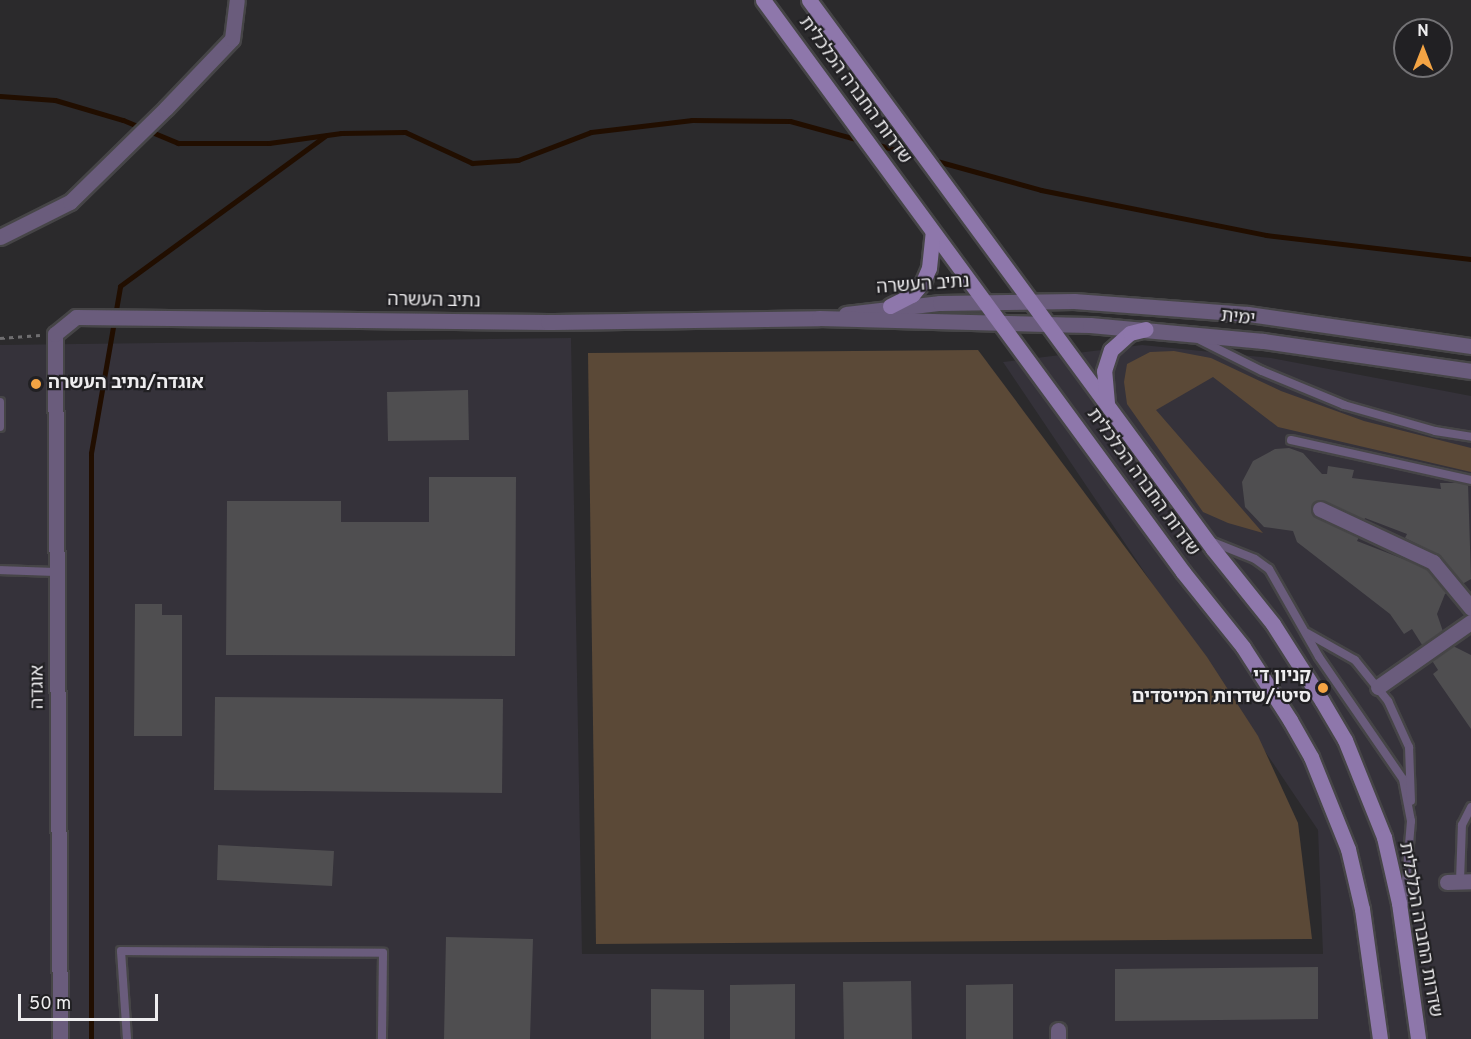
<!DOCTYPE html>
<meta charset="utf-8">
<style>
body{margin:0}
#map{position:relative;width:1471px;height:1039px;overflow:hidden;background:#2b2a2c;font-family:Overpass,"Noto Sans Hebrew",sans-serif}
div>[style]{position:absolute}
.built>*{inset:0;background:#35323a}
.green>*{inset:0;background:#5b4937}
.stream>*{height:5px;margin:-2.5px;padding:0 2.5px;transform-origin:2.5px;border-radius:2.5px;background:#210e00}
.building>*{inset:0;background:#4f4e50}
.path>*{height:3px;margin-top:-1.5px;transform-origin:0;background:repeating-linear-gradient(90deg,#6f6e70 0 4.5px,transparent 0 9px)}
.roads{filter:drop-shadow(2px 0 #464547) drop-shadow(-2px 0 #464547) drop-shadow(0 2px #464547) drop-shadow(0 -2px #464547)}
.lane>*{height:8px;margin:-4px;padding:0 4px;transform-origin:4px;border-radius:4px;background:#6a5c7c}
.street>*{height:15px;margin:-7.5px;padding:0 7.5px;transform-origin:7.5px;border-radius:7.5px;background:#6a5c7c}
.secondary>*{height:15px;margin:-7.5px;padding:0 7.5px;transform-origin:7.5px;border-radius:7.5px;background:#8e77ab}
.dots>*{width:16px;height:16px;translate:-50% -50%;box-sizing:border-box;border:3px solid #212023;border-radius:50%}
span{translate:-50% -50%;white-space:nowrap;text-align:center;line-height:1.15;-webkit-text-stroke:4.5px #212023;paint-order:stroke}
.street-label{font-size:18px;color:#eeedef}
.poi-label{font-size:18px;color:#eeedef;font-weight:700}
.left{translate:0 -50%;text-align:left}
.right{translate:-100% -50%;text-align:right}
.north{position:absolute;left:1393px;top:18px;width:60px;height:60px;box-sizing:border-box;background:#212023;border:2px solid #737275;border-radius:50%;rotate:0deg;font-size:16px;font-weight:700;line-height:24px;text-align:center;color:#eeedef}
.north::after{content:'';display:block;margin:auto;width:21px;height:27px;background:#f4a444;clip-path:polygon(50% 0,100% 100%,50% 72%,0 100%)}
.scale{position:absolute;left:18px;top:994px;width:140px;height:27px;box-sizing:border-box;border:3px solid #eeedef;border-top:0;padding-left:8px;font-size:18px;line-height:21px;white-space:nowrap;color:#eeedef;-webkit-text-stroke:4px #212023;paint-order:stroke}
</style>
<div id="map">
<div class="built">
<i style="clip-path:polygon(571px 338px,582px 954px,1323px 954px,1318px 830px,1003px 362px,1142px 345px,1271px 358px,1471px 396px,1471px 1039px,0 1039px,0 345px)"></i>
</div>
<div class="green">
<i style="clip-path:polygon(978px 350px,1207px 657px,1258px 736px,1298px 823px,1312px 939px,596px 944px,588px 353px)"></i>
<i style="clip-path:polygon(1174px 351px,1211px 358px,1281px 391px,1364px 421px,1471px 448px,1471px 472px,1278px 427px,1213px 377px,1156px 410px,1263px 533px,1228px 523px,1203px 512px,1127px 404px,1124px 382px,1127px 364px,1150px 352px)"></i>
</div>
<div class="stream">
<i style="left:0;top:96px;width:55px;rotate:4.2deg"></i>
<i style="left:55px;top:100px;width:71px;rotate:16.4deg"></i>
<i style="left:123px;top:120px;width:60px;rotate:22.7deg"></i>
<i style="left:178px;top:143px;width:91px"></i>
<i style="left:269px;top:143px;width:73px;rotate:-7.9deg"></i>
<i style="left:341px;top:133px;width:64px;rotate:-0.9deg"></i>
<i style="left:405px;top:132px;width:74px;rotate:24.8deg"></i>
<i style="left:472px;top:163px;width:46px;rotate:-3.7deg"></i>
<i style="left:518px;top:160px;width:78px;rotate:-21deg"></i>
<i style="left:591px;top:132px;width:102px;rotate:-6.8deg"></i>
<i style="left:692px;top:120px;width:98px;rotate:0.6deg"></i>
<i style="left:790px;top:121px;width:76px;rotate:15.3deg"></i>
<i style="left:875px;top:144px;width:48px;rotate:15.8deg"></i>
<i style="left:933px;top:160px;width:112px;rotate:15.5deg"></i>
<i style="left:1041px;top:190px;width:229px;rotate:11.3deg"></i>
<i style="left:1266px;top:235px;width:206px;rotate:6.7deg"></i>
<i style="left:91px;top:1039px;width:586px;rotate:-90deg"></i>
<i style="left:91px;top:453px;width:169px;rotate:-80.1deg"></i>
<i style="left:120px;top:286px;width:254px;rotate:-36.2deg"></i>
</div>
<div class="building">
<i style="clip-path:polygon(468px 390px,469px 440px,388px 441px,387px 392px)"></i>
<i style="clip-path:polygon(evenodd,1289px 448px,1303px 453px,1322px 474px,1327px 474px,1328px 466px,1354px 470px,1352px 478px,1441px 489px,1440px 483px,1468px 483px,1471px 579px,1445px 594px,1437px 614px,1447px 643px,1471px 655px,1471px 729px,1433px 674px,1438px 670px,1412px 629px,1404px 634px,1390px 614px,1297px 542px,1293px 531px,1264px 527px,1245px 507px,1242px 482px,1253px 461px,1275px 449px,1289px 448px,1324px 502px,1364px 521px,1365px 518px,1407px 534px,1405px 538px,1437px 554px,1429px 569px,1357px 541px,1359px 537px,1317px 515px,1324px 502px)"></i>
<i style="clip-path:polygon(429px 477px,516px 477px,515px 656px,226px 655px,227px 501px,341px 501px,341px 522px,429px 522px)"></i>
<i style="clip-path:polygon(135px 604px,162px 604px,162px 615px,182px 615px,182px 736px,134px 736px)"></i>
<i style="clip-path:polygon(215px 697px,503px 699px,502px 793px,214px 790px)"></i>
<i style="clip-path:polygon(218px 845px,334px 851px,332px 886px,217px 880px)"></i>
<i style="clip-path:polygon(446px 937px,533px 939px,530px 1039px,444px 1039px)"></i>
<i style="clip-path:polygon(1318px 967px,1318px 1019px,1115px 1021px,1115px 969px)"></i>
<i style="clip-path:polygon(911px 981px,912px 1039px,844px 1039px,843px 982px)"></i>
<i style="clip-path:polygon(795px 984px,795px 1039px,730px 1039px,730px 985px)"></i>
<i style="clip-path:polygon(1013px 984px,1013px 1039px,966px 1039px,966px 985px)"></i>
<i style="clip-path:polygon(651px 989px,704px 990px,704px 1039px,651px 1039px)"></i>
</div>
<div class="path">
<i style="left:0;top:338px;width:40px;rotate:-4.3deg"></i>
</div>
<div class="roads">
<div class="lane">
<i style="left:1200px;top:340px;width:69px;rotate:26.6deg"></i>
<i style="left:1262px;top:371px;width:89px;rotate:22.5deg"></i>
<i style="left:1344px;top:405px;width:95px;rotate:15.9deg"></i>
<i style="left:1435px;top:431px;width:36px;rotate:9deg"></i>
<i style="left:0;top:402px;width:25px;rotate:90deg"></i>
<i style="left:1291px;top:440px;width:184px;rotate:12.5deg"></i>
<i style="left:1210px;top:541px;width:48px;rotate:21.8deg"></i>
<i style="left:1255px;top:559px;width:17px;rotate:36deg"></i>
<i style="left:1269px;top:569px;width:101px;rotate:60.4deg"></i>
<i style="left:1319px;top:657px;width:148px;rotate:55.5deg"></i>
<i style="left:1403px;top:779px;width:43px;rotate:79.2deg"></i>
<i style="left:1411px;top:821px;width:83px;rotate:94.8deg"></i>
<i style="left:0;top:570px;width:58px;rotate:2deg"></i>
<i style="left:1307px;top:633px;width:55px;rotate:29.4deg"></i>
<i style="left:1355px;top:660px;width:53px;rotate:51.2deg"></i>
<i style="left:1388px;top:701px;width:51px;rotate:65.5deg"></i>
<i style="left:1409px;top:747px;width:54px;rotate:87.9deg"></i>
<i style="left:1460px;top:881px;width:56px;rotate:-88deg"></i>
<i style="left:1462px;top:825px;width:20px;rotate:-63deg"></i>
<i style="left:127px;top:1039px;width:88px;rotate:-93.9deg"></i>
<i style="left:121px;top:951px;width:262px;rotate:0.4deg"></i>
<i style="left:383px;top:953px;width:86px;rotate:90.7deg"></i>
</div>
<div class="street">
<i style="left:0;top:237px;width:78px;rotate:-26.6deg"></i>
<i style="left:70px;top:202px;width:134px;rotate:-44.4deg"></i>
<i style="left:166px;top:108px;width:95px;rotate:-46.3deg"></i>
<i style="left:232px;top:39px;width:39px;rotate:-83deg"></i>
<i style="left:846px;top:314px;width:95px;rotate:-6.7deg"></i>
<i style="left:940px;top:303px;width:134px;rotate:-0.9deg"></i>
<i style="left:1074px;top:301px;width:174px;rotate:4.3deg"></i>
<i style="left:1248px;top:314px;width:225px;rotate:8.2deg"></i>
<i style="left:1320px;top:509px;width:125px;rotate:25.1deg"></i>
<i style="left:1433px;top:562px;width:60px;rotate:50.4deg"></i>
<i style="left:1378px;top:687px;width:113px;rotate:-35deg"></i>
<i style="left:1447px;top:882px;width:24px;rotate:-2deg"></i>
<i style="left:1058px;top:1030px;width:9px;rotate:90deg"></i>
<i style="left:60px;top:1039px;width:705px;rotate:-90.41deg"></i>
<i style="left:55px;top:334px;width:27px;rotate:-39deg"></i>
<i style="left:76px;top:317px;width:472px;rotate:0.6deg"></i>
<i style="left:548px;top:322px;width:271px;rotate:-0.8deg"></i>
<i style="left:819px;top:318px;width:271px;rotate:1.5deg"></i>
<i style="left:1090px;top:325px;width:174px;rotate:5.3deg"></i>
<i style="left:1263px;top:341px;width:210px;rotate:8.2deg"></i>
</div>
<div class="secondary">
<i style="left:763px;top:0;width:710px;rotate:53.71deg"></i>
<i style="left:1183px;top:572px;width:96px;rotate:51.3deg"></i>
<i style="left:1243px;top:647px;width:87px;rotate:57.2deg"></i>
<i style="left:1290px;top:720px;width:43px;rotate:60.4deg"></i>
<i style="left:1311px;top:757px;width:99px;rotate:68.1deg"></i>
<i style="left:1348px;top:849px;width:62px;rotate:76.9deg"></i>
<i style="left:1362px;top:909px;width:131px;rotate:82.1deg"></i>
<i style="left:809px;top:0;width:682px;rotate:53.65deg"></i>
<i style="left:1213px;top:549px;width:96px;rotate:51.3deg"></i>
<i style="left:1273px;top:624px;width:91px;rotate:57.5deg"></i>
<i style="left:1322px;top:701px;width:45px;rotate:59.5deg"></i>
<i style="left:1345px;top:740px;width:105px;rotate:68.1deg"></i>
<i style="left:1384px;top:837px;width:68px;rotate:77.2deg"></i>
<i style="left:1399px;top:903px;width:137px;rotate:82deg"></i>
<i style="left:890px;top:306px;width:25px;rotate:-27deg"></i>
<i style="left:912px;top:295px;width:17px;rotate:-50deg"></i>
<i style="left:923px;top:282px;width:15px;rotate:-67deg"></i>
<i style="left:929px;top:268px;width:36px;rotate:-84deg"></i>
<i style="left:1107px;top:403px;width:32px;rotate:-95deg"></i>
<i style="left:1104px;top:371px;width:22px;rotate:-72deg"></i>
<i style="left:1111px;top:350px;width:25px;rotate:-42deg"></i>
<i style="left:1130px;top:333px;width:16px;rotate:-14deg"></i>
</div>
</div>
<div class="dots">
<i style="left:36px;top:384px;background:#f4a444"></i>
<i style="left:1323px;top:688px;background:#f4a444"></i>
</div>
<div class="street-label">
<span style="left:854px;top:91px;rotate:54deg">שדרות החברה הכלכלית</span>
<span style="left:923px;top:286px;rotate:-4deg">נתיב העשרה</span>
<span style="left:434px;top:302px;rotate:1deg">נתיב העשרה</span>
<span style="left:1238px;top:319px;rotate:6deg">ימית</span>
<span style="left:1142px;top:483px;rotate:54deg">שדרות החברה הכלכלית</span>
<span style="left:39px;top:687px;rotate:-90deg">אוגדה</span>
<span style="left:1419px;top:930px;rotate:80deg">שדרות החברה הכלכלית</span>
</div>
<div class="poi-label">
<span class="left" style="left:48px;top:384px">אוגדה/נתיב העשרה</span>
<span class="right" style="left:1311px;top:688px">קניון די<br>סיטי/שדרות המייסדים</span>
</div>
<div class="north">N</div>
<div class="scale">50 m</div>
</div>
